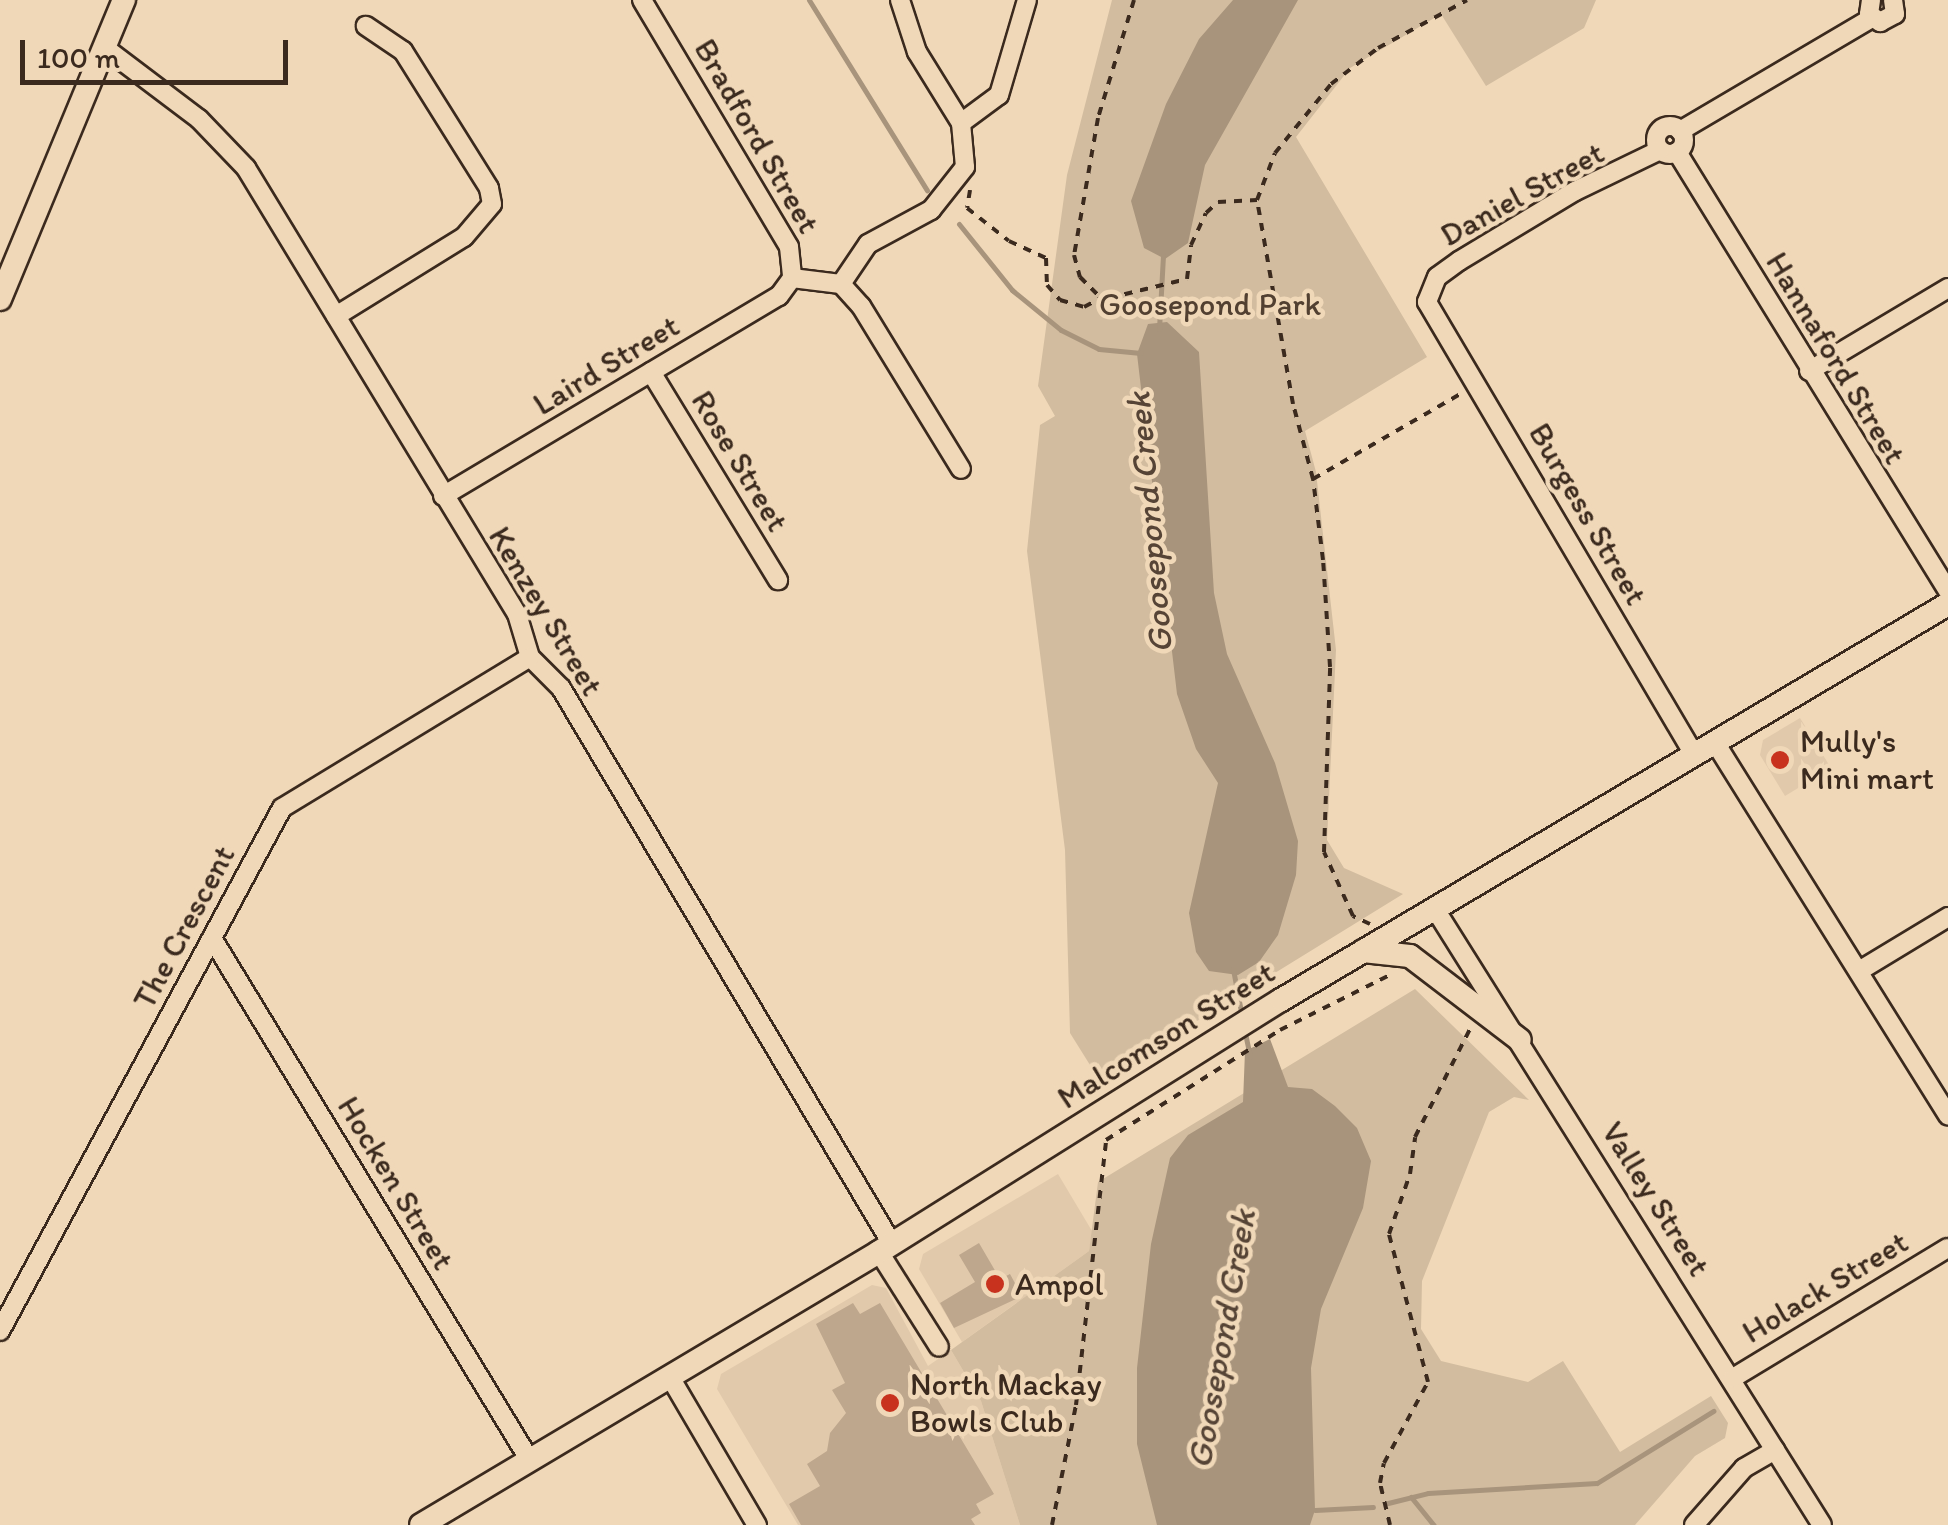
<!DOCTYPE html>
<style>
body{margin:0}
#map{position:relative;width:1948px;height:1525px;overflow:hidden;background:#f0d8b8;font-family:Itim,sans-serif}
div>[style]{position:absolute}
.built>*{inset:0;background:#e1c9ab}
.green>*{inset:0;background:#d2bc9f}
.water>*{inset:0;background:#a8947c}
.stream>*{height:5px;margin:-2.5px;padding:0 2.5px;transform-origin:2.5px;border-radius:2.5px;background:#a8947c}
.building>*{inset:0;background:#bea78d}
.path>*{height:4px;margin-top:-2px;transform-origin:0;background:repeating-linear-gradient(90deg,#3b2a1e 0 8px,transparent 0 16px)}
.roads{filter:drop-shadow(2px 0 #3b2a1e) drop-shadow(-2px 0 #3b2a1e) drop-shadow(0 2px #3b2a1e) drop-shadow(0 -2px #3b2a1e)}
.minor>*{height:18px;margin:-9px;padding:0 9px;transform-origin:9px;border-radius:9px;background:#f0d8b8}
.minor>.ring{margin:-9px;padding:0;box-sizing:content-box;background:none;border:18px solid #f0d8b8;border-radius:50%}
.major>*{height:22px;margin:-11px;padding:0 11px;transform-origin:11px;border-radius:11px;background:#f0d8b8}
.dots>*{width:28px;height:28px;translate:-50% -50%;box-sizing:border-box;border:5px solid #f0d8b8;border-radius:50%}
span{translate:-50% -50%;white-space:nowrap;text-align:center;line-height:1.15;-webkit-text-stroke:9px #f0d8b8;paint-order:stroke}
.street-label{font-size:32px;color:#3b2a1e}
.park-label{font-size:32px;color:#524031}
.poi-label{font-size:32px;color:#3b2a1e}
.left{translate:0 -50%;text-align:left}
.water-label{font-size:35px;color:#564436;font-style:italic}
.scale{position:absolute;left:20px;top:40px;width:268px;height:45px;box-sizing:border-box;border:5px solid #3b2a1e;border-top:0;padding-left:12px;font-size:30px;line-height:35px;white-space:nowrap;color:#3b2a1e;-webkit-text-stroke:8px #f0d8b8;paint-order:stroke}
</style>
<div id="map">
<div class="built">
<i style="clip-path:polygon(1800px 718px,1831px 768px,1785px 796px,1760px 755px,1763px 740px)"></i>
<i style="clip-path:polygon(1058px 1174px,1092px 1231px,1089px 1251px,962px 1342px,919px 1269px,923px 1254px)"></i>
<i style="clip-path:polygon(872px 1285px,886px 1288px,928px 1366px,951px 1350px,981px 1401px,1020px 1525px,798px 1525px,717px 1389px,721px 1374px)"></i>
</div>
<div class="green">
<i style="clip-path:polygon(1112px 0,1596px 0,1584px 28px,1486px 86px,1441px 14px,1350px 68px,1296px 137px,1427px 357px,1305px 431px,1316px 472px,1336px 650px,1327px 840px,1344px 868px,1403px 894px,1100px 1081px,1070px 1033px,1065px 850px,1027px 551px,1040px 425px,1055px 416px,1038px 386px,1067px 175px)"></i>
<i style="clip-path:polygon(1415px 989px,1529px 1100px,1514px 1097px,1489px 1112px,1422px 1281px,1421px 1329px,1441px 1361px,1528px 1382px,1563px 1361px,1620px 1452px,1711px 1396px,1728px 1423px,1725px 1438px,1695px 1456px,1635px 1525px,1020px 1525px,981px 1401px,951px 1350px,1089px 1251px,1098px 1182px)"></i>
</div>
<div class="water">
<i style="clip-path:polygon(1233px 0,1298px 0,1205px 165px,1188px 243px,1165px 259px,1144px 248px,1131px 201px,1166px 104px,1199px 39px)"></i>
<i style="clip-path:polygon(1167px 322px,1199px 352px,1214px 593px,1227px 654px,1275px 763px,1298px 841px,1296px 875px,1278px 935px,1259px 962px,1238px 975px,1209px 971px,1196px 952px,1189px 913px,1218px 783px,1196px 749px,1177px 694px,1137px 354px,1148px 324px)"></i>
<i style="clip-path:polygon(1270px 1039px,1288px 1087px,1312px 1089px,1335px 1106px,1357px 1128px,1371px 1161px,1363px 1208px,1321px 1309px,1311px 1368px,1315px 1510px,1310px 1525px,1157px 1525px,1137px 1444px,1137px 1368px,1151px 1244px,1170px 1158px,1188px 1135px,1243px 1102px,1245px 1051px)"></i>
</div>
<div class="stream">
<i style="left:809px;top:0;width:224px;rotate:58.2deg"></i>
<i style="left:959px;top:224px;width:85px;rotate:51.2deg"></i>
<i style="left:1012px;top:290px;width:63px;rotate:39.2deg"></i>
<i style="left:1061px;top:330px;width:42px;rotate:26.6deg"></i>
<i style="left:1099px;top:349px;width:42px;rotate:5.4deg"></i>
<i style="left:1159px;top:329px;width:74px;rotate:-86.9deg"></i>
<i style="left:1233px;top:969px;width:49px;rotate:79.4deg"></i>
<i style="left:1245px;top:1033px;width:24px;rotate:78deg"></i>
<i style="left:1411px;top:1497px;width:36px;rotate:51deg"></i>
<i style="left:1388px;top:1503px;width:41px;rotate:-14deg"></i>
<i style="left:1428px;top:1493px;width:169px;rotate:-3.4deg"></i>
<i style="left:1597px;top:1483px;width:137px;rotate:-31.8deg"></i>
<i style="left:1315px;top:1510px;width:58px;rotate:-3deg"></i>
</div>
<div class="building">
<i style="clip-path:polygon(979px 1243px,1000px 1279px,1010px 1274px,1022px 1296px,954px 1328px,940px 1303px,975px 1282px,959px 1255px)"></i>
<i style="clip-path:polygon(853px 1303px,860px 1314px,880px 1303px,994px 1494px,976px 1504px,981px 1513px,971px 1519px,975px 1525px,801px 1525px,789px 1504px,820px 1486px,807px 1464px,827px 1451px,830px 1433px,846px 1413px,832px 1390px,845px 1383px,816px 1324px)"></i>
</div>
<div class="path">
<i style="left:1134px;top:0;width:123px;rotate:107deg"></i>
<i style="left:1098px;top:118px;width:139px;rotate:99.9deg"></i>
<i style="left:1074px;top:255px;width:23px;rotate:75deg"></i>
<i style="left:1080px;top:277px;width:30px;rotate:45deg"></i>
<i style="left:1101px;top:298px;width:8px"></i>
<i style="left:1109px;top:298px;width:80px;rotate:-13.7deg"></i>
<i style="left:1187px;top:279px;width:34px;rotate:-83deg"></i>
<i style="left:1191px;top:245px;width:35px;rotate:-65deg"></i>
<i style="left:1206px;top:213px;width:16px;rotate:-43deg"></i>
<i style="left:1218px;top:202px;width:39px;rotate:-3deg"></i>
<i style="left:970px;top:190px;width:18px;rotate:99deg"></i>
<i style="left:967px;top:208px;width:53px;rotate:38.2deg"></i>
<i style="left:1009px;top:241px;width:41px;rotate:24.7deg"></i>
<i style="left:1046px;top:258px;width:27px;rotate:88deg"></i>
<i style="left:1047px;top:285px;width:20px;rotate:49deg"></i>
<i style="left:1060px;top:300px;width:25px;rotate:16deg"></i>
<i style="left:1084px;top:307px;width:19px;rotate:-28deg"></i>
<i style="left:1313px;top:479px;width:170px;rotate:-30deg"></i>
<i style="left:1370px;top:924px;width:19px;rotate:-155deg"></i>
<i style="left:1353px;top:916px;width:70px;rotate:-114.4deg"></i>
<i style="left:1324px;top:852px;width:185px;rotate:-88.1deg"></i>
<i style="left:1330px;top:667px;width:107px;rotate:-93.7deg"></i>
<i style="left:1323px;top:560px;width:82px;rotate:-97deg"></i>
<i style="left:1313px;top:479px;width:78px;rotate:-104.9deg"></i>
<i style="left:1293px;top:404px;width:207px;rotate:-100deg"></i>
<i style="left:1257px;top:200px;width:50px;rotate:-69deg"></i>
<i style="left:1275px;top:153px;width:89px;rotate:-50.9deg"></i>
<i style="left:1331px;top:84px;width:59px;rotate:-37.5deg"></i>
<i style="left:1378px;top:48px;width:101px;rotate:-28.3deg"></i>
<i style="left:1052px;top:1525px;width:122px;rotate:-78.7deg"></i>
<i style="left:1076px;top:1405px;width:267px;rotate:-83.5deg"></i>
<i style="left:1106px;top:1140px;width:206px;rotate:-32.3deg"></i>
<i style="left:1280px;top:1030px;width:125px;rotate:-26.6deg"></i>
<i style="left:1390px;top:1525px;width:43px;rotate:-103.4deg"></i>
<i style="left:1380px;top:1483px;width:20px;rotate:-79deg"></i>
<i style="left:1384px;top:1463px;width:92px;rotate:-61.5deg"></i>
<i style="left:1428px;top:1382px;width:153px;rotate:-104.8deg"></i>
<i style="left:1389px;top:1234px;width:64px;rotate:-70.7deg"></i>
<i style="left:1410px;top:1174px;width:37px;rotate:-82deg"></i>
<i style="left:1415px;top:1137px;width:123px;rotate:-63deg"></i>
</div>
<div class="roads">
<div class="minor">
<i style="left:642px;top:0;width:287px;rotate:59.2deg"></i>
<i style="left:789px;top:247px;width:31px;rotate:84deg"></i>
<i style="left:792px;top:278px;width:49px;rotate:7deg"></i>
<i style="left:841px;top:284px;width:30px;rotate:48deg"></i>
<i style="left:861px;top:306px;width:191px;rotate:58.5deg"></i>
<i style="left:1871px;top:0;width:14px;rotate:98deg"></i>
<i style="left:1869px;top:14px;width:14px;rotate:36deg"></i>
<i style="left:1880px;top:22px;width:17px;rotate:-28deg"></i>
<i style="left:1895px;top:14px;width:14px;rotate:-98deg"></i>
<i style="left:105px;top:48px;width:118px;rotate:37.1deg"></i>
<i style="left:199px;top:119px;width:68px;rotate:46.2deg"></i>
<i style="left:246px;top:168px;width:522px;rotate:58.72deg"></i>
<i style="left:517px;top:614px;width:45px;rotate:73.2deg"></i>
<i style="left:530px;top:657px;width:44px;rotate:45deg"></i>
<i style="left:561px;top:688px;width:647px;rotate:59.23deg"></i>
<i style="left:961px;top:123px;width:47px;rotate:-36.4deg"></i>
<i style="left:999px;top:95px;width:99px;rotate:-73.6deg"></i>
<i class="ring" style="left:1656px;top:126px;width:10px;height:10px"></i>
<i style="left:1680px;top:131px;width:223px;rotate:-30.5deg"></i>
<i style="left:1660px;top:150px;width:94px;rotate:154.2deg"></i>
<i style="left:1575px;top:191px;width:135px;rotate:148.9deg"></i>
<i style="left:1459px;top:261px;width:27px;rotate:144deg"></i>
<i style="left:1437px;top:277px;width:27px;rotate:112deg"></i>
<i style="left:1427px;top:302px;width:527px;rotate:59.45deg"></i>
<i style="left:1677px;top:152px;width:516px;rotate:58.31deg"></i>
<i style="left:841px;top:284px;width:48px;rotate:-56deg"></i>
<i style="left:868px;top:244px;width:72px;rotate:-28.4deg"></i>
<i style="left:931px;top:210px;width:55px;rotate:-51.7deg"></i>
<i style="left:965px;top:167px;width:44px;rotate:-95.2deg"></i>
<i style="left:961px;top:123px;width:84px;rotate:-121.8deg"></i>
<i style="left:917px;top:52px;width:55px;rotate:-108.1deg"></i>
<i style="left:336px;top:316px;width:150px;rotate:-31.7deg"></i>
<i style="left:464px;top:237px;width:43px;rotate:-49.7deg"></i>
<i style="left:492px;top:204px;width:16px;rotate:-101deg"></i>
<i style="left:489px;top:188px;width:162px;rotate:-122.1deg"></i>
<i style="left:403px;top:51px;width:45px;rotate:-146deg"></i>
<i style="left:1809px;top:371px;width:162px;rotate:-30.8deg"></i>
<i style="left:651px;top:372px;width:244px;rotate:58.6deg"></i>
<i style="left:443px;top:496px;width:391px;rotate:-30.8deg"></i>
<i style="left:779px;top:296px;width:22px;rotate:-54deg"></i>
<i style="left:1716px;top:744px;width:438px;rotate:58deg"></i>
<i style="left:1435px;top:909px;width:727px;rotate:57.86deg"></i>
<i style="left:212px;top:938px;width:610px;rotate:58.68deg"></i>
<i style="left:1859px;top:971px;width:104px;rotate:-31.2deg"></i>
<i style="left:879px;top:1252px;width:112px;rotate:57.7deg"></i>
<i style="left:0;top:1331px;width:594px;rotate:-61.67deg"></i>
<i style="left:282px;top:808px;width:290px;rotate:-31.3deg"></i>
<i style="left:670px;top:1377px;width:172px;rotate:59.6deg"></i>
<i style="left:1733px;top:1378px;width:251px;rotate:-31.2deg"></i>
<i style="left:1694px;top:1525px;width:76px;rotate:-48.7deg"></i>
<i style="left:1744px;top:1468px;width:36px;rotate:-30deg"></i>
</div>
<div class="major">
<i style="left:0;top:299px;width:324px;rotate:-67.5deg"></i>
<i style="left:1363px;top:951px;width:47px;rotate:6.1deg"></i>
<i style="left:1410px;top:956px;width:138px;rotate:37.4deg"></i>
<i style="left:421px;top:1525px;width:533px;rotate:-30.8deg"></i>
<i style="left:879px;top:1252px;width:474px;rotate:-32.1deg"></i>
<i style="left:1281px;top:1000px;width:776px;rotate:-30.7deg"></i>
</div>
</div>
<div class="dots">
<i style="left:1780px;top:760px;background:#c8321e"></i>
<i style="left:995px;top:1284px;background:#c8321e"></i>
<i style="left:890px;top:1403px;background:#c8321e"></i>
</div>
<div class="street-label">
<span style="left:757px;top:136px;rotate:60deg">Bradford Street</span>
<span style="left:1522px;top:194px;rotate:-29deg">Daniel Street</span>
<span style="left:1836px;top:358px;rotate:59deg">Hannaford Street</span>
<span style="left:606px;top:365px;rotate:-31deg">Laird Street</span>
<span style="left:740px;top:461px;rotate:59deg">Rose Street</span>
<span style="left:1588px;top:514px;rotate:60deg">Burgess Street</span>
<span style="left:546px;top:611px;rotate:59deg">Kenzey Street</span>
<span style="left:184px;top:927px;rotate:-62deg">The Crescent</span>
<span style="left:1166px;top:1035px;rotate:-32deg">Malcomson Street</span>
<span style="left:396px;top:1183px;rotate:59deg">Hocken Street</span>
<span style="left:1656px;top:1199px;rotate:58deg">Valley Street</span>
<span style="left:1825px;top:1287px;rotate:-31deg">Holack Street</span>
</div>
<div class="park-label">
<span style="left:1210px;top:304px">Goosepond Park</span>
</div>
<div class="poi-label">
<span class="left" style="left:1800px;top:760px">Mully's<br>Mini mart</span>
<span class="left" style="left:1015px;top:1284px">Ampol</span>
<span class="left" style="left:910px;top:1403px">North Mackay<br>Bowls Club</span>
</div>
<div class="water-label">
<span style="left:1149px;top:523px;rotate:-95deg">Goosepond Creek</span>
<span style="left:1221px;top:1339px;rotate:-80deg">Goosepond Creek</span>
</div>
<div class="scale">100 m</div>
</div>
